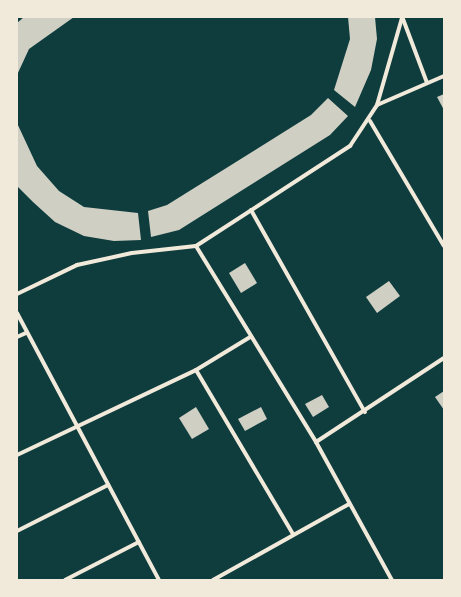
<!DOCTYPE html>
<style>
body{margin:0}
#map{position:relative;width:461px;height:597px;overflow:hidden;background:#0f3d3e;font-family:Commissioner,sans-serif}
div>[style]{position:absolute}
.building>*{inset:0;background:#cfcfc3}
.minor>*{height:4px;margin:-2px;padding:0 2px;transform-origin:2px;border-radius:2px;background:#f1e9da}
span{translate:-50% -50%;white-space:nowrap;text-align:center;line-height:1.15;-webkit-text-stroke:3px #f1e9da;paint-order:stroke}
.frame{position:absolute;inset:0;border:18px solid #f1e9da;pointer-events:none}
</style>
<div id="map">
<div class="building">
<i style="clip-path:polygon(24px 17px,74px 17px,29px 49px,17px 75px,17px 23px)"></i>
<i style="clip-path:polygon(348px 17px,375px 17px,377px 39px,371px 70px,355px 107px,334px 90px,350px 39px)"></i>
<i style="clip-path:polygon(444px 94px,444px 110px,437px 97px)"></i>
<i style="clip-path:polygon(328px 98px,348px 116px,330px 135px,179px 230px,151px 237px,148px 211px,167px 205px,311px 115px)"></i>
<i style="clip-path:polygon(17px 123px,37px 166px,59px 191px,84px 207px,138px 213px,141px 240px,114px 241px,84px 236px,55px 222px,33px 202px,17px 186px)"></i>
<i style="clip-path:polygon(245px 263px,257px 283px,241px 293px,229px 273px)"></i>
<i style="clip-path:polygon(389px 281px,400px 296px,377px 313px,366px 297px)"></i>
<i style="clip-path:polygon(444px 391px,444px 410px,435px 397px)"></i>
<i style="clip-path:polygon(322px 395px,329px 407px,313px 417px,305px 404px)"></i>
<i style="clip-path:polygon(196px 407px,209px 429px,192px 439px,179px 418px)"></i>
<i style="clip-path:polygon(261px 407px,267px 419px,245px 431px,238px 419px)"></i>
</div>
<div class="minor">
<i style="left:403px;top:19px;width:68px;rotate:69.4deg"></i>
<i style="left:377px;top:105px;width:73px;rotate:-23.4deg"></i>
<i style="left:370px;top:121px;width:145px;rotate:59.4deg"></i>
<i style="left:251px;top:210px;width:232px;rotate:60.6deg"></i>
<i style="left:196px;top:246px;width:230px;rotate:58.5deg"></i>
<i style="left:316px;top:442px;width:158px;rotate:61.2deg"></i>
<i style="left:17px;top:294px;width:67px;rotate:-25.8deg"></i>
<i style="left:77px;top:265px;width:56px;rotate:-12.3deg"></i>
<i style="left:132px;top:253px;width:64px;rotate:-6.2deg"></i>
<i style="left:196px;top:246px;width:184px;rotate:-33deg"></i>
<i style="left:350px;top:146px;width:49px;rotate:-56.6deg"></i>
<i style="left:377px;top:105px;width:91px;rotate:-74deg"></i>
<i style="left:17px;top:313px;width:302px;rotate:62deg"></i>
<i style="left:17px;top:337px;width:10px;rotate:-24deg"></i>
<i style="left:196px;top:370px;width:191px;rotate:59.4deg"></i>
<i style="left:316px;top:442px;width:153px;rotate:-33.3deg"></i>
<i style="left:17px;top:455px;width:198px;rotate:-25.4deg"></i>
<i style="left:196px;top:370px;width:63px;rotate:-31.4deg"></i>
<i style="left:17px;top:531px;width:102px;rotate:-26.8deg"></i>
<i style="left:65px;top:580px;width:83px;rotate:-27.2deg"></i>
<i style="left:213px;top:580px;width:156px;rotate:-29.2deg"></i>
</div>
<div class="frame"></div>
</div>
